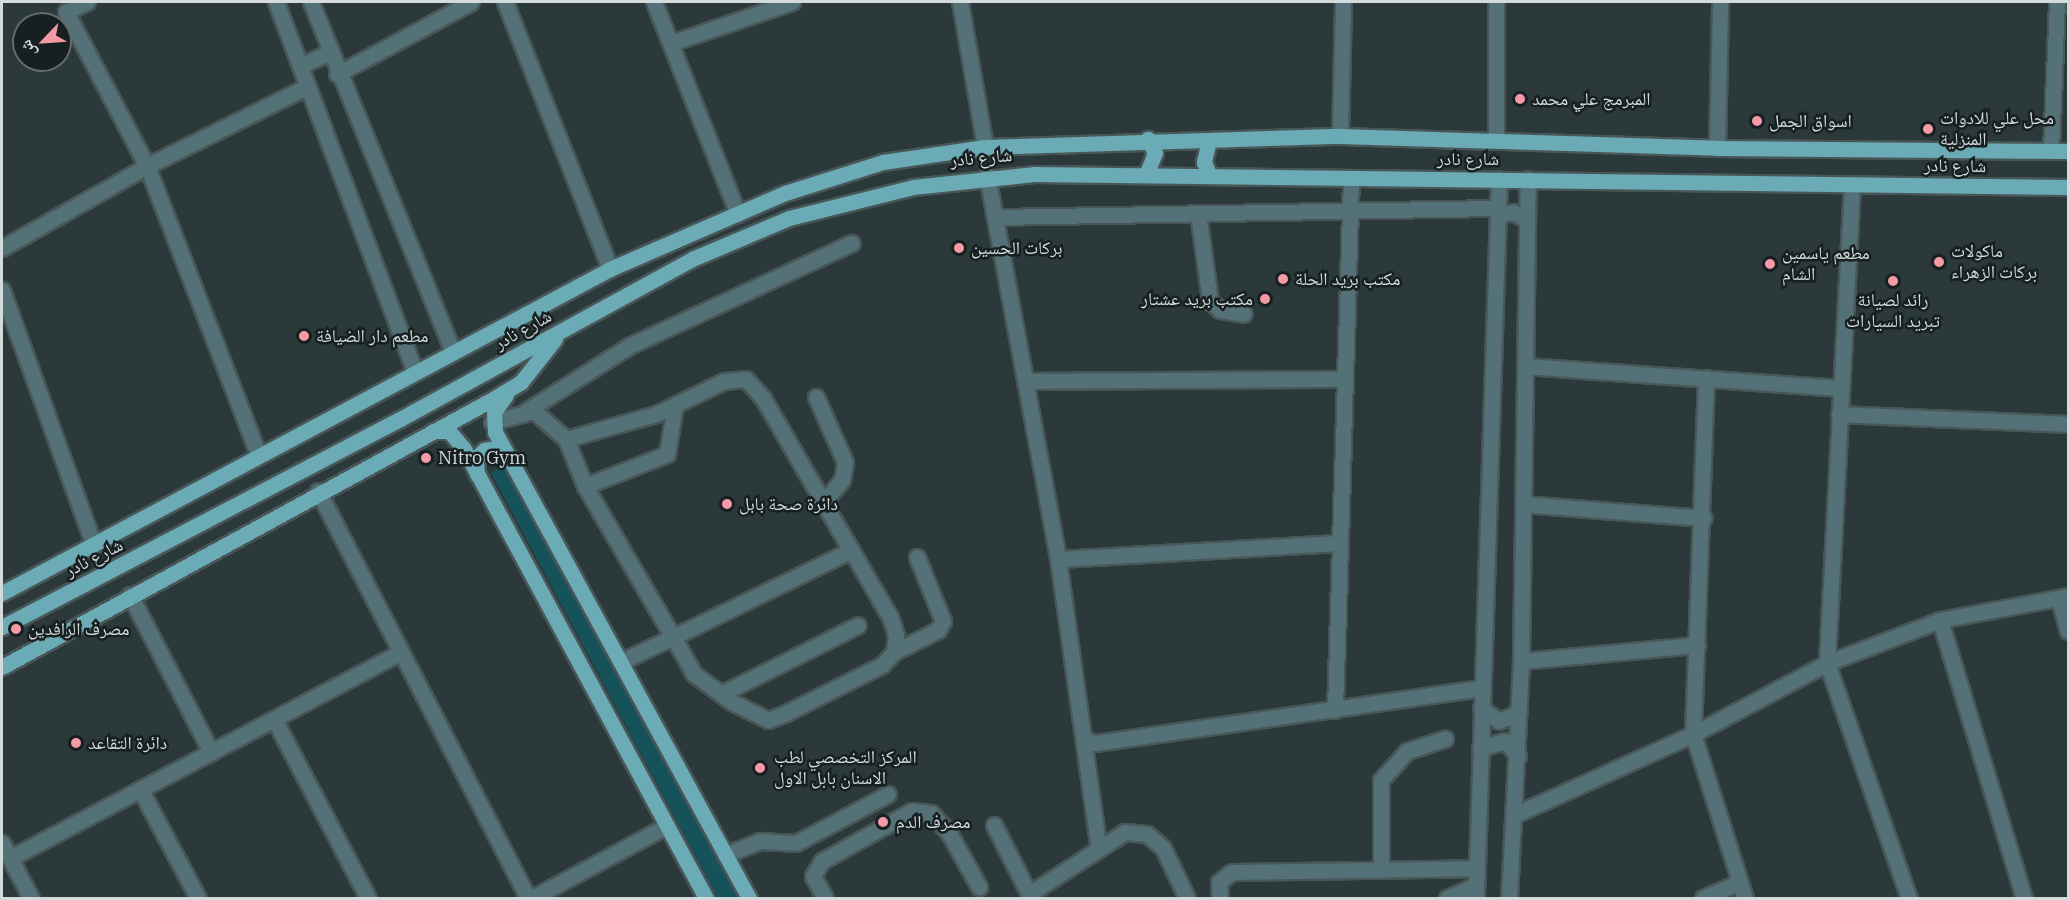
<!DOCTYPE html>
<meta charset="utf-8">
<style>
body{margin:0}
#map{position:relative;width:2070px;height:900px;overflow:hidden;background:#2b393b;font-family:"IBM Plex Serif","Noto Naskh Arabic",serif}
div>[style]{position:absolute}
.green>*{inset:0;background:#16525a}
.roads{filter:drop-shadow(2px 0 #495658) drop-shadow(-2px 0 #495658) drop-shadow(0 2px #495658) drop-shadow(0 -2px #495658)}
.minor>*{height:15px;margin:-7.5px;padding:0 7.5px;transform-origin:7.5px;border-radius:7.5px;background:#537176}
.major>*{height:15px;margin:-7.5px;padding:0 7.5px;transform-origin:7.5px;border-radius:7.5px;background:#6babb5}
.dots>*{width:16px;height:16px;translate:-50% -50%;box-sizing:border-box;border:3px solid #181f20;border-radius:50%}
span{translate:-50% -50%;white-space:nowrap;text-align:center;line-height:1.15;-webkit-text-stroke:5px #181f20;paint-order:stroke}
.poi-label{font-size:18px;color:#d3dbdd}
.left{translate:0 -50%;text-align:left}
.right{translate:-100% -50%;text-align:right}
.street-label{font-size:18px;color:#d3dbdd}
.frame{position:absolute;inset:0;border:3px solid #d3dbdd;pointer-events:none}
.north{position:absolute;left:12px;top:12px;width:60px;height:60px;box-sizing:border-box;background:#181f20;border:2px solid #636a6c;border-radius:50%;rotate:245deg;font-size:16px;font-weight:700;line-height:24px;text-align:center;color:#d3dbdd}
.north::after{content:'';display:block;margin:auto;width:21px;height:27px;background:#f49aa7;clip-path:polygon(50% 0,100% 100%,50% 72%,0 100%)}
</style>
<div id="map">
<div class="green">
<i style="clip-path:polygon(506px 464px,738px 898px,718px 898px,491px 473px)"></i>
</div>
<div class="roads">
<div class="minor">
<i style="left:87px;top:2px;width:23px;rotate:155deg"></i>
<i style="left:66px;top:12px;width:174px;rotate:62.3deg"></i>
<i style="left:147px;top:166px;width:308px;rotate:68.9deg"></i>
<i style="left:276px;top:2px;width:395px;rotate:69.4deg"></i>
<i style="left:311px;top:2px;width:378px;rotate:67.9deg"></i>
<i style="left:505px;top:2px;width:287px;rotate:68.5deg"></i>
<i style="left:654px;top:2px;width:228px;rotate:68.4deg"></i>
<i style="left:960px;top:2px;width:147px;rotate:80.2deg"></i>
<i style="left:671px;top:43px;width:128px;rotate:-18.7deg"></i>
<i style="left:300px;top:66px;width:33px;rotate:-25deg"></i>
<i style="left:337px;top:74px;width:152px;rotate:-28.2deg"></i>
<i style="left:1340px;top:136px;width:134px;rotate:-88.7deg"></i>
<i style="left:1496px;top:138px;width:136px;rotate:-90deg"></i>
<i style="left:1717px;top:148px;width:146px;rotate:-88.8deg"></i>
<i style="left:2051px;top:150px;width:148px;rotate:-87.7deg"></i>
<i style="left:987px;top:175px;width:391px;rotate:79.5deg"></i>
<i style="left:1058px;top:559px;width:289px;rotate:82deg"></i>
<i style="left:1852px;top:184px;width:480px;rotate:93deg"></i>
<i style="left:1827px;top:663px;width:249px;rotate:70.8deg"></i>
<i style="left:1198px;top:213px;width:89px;rotate:82.2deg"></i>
<i style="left:1210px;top:301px;width:13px;rotate:42deg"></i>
<i style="left:1220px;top:310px;width:24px;rotate:9deg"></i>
<i style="left:1498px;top:215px;width:15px;rotate:-11deg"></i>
<i style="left:1513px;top:212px;width:16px;rotate:30deg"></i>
<i style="left:995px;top:217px;width:503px;rotate:-1.03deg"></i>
<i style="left:2px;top:248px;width:167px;rotate:-29.5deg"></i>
<i style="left:147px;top:166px;width:178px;rotate:-26.4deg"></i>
<i style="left:2px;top:290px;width:271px;rotate:70.2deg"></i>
<i style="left:1525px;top:366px;width:316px;rotate:4deg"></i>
<i style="left:1706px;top:378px;width:356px;rotate:92.1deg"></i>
<i style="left:1693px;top:734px;width:172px;rotate:72.4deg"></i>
<i style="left:1025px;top:381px;width:319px;rotate:-0.4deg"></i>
<i style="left:816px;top:397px;width:71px;rotate:66deg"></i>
<i style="left:845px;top:462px;width:18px;rotate:99deg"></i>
<i style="left:842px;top:480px;width:26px;rotate:130deg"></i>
<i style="left:526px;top:411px;width:124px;rotate:-32.2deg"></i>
<i style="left:631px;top:345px;width:243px;rotate:-24.8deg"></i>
<i style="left:1839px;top:414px;width:229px;rotate:2.5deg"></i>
<i style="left:492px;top:422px;width:43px;rotate:-14.7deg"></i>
<i style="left:534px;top:411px;width:43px;rotate:41.2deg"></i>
<i style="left:566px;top:439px;width:51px;rotate:68deg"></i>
<i style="left:585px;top:486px;width:175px;rotate:59.8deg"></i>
<i style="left:673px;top:637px;width:198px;rotate:-26deg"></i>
<i style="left:851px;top:550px;width:176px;rotate:-120.1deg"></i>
<i style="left:763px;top:398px;width:25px;rotate:-132deg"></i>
<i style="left:746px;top:379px;width:22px;rotate:175deg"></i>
<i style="left:724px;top:381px;width:76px;rotate:154.1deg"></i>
<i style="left:656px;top:414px;width:93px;rotate:164.5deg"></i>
<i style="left:585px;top:486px;width:88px;rotate:-21.3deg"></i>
<i style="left:667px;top:454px;width:50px;rotate:-80.7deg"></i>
<i style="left:318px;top:491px;width:458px;rotate:62.7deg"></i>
<i style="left:1523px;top:504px;width:181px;rotate:4.4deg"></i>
<i style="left:1058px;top:559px;width:281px;rotate:-3.3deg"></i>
<i style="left:130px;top:595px;width:177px;rotate:62.7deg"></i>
<i style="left:2059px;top:598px;width:34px;rotate:75deg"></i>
<i style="left:1940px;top:620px;width:290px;rotate:73.2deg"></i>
<i style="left:894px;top:652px;width:49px;rotate:-26.6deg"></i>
<i style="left:938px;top:630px;width:10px;rotate:-61deg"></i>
<i style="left:943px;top:621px;width:69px;rotate:-112.1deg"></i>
<i style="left:1521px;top:661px;width:177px;rotate:-5.2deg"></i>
<i style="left:620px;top:662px;width:59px;rotate:-25.3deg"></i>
<i style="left:673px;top:637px;width:43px;rotate:60.4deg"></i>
<i style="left:694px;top:674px;width:47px;rotate:36.4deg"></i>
<i style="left:732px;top:702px;width:40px;rotate:26.6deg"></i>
<i style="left:768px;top:720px;width:19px;rotate:-21deg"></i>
<i style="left:786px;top:713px;width:107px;rotate:-26.6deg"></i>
<i style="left:882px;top:665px;width:18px;rotate:-47deg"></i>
<i style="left:894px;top:652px;width:17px;rotate:-83deg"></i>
<i style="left:896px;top:635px;width:19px;rotate:-108deg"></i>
<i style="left:890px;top:617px;width:78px;rotate:-120.2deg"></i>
<i style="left:721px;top:694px;width:153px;rotate:-26.7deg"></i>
<i style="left:1481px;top:708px;width:22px;rotate:36deg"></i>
<i style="left:1499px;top:721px;width:22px;rotate:-24deg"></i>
<i style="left:1335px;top:710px;width:532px;rotate:-88.28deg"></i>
<i style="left:274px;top:719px;width:202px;rotate:62.3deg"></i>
<i style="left:1084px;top:739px;width:12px;rotate:20deg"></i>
<i style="left:1095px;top:743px;width:390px;rotate:-8.1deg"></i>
<i style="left:1480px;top:748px;width:26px;rotate:-16deg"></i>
<i style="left:1505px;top:741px;width:20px;rotate:49deg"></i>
<i style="left:140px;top:789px;width:123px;rotate:62deg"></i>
<i style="left:1516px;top:814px;width:194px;rotate:-24.3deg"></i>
<i style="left:1693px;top:734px;width:152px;rotate:-27.9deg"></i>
<i style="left:1827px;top:663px;width:121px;rotate:-20.8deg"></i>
<i style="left:1940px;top:620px;width:130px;rotate:-10.6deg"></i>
<i style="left:994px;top:825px;width:82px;rotate:63.1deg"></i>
<i style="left:2px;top:843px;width:62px;rotate:62.2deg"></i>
<i style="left:725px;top:855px;width:38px;rotate:-22deg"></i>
<i style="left:760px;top:841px;width:36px;rotate:3deg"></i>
<i style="left:796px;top:843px;width:104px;rotate:-28deg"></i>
<i style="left:10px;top:858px;width:441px;rotate:-27.8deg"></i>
<i style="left:1381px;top:870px;width:90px;rotate:-90deg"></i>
<i style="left:1381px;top:780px;width:39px;rotate:-48deg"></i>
<i style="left:1407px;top:751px;width:40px;rotate:-18deg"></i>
<i style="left:1029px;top:894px;width:114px;rotate:-32.9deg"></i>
<i style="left:1125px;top:832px;width:22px;rotate:5deg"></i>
<i style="left:1147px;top:834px;width:21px;rotate:41deg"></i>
<i style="left:1163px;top:848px;width:55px;rotate:64.4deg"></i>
<i style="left:532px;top:898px;width:152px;rotate:-28.2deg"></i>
<i style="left:825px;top:898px;width:25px;rotate:-119deg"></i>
<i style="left:813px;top:876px;width:17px;rotate:-59deg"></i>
<i style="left:822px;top:861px;width:103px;rotate:-29.1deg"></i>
<i style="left:912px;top:811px;width:19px;rotate:6deg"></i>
<i style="left:931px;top:813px;width:27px;rotate:48deg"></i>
<i style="left:949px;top:833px;width:62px;rotate:60.9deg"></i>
<i style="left:1220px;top:898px;width:16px;rotate:-94deg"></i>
<i style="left:1219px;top:882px;width:16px;rotate:-38deg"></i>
<i style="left:1232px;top:872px;width:245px;rotate:-0.9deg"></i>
<i style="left:1447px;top:898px;width:32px;rotate:-24deg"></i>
<i style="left:1476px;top:898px;width:719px;rotate:-88.17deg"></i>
<i style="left:1509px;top:898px;width:237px;rotate:-87.1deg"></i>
<i style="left:1521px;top:661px;width:482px;rotate:-89.2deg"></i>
<i style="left:1703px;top:898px;width:40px;rotate:-23.4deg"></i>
</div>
<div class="major">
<i style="left:1209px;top:140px;width:23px;rotate:103deg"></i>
<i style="left:1204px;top:162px;width:15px;rotate:67deg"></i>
<i style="left:1146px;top:175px;width:24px;rotate:-68deg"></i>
<i style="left:1155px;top:153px;width:16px;rotate:-117deg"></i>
<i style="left:506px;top:395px;width:21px;rotate:125deg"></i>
<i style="left:494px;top:412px;width:20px;rotate:87deg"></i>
<i style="left:495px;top:432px;width:531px;rotate:61.41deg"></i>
<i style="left:433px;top:431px;width:16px"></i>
<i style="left:449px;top:431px;width:23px;rotate:50deg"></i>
<i style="left:464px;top:449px;width:510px;rotate:61.68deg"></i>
<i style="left:477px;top:474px;width:16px;rotate:-94deg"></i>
<i style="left:476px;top:458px;width:11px;rotate:-45deg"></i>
<i style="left:484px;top:450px;width:11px;rotate:-10deg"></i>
<i style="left:495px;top:448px;width:14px;rotate:34deg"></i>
<i style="left:2px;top:593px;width:689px;rotate:-28.05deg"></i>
<i style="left:610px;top:269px;width:191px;rotate:-23.5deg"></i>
<i style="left:785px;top:193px;width:103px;rotate:-17.6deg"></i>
<i style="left:883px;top:162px;width:103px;rotate:-8.4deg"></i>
<i style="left:985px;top:147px;width:355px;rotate:-1.8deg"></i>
<i style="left:1340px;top:136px;width:377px;rotate:1.8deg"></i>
<i style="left:1717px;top:148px;width:351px;rotate:0.5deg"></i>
<i style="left:2px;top:627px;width:449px;rotate:-27.6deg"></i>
<i style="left:400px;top:419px;width:333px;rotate:-28.7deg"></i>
<i style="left:692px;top:259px;width:105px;rotate:-22.9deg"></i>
<i style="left:789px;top:218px;width:128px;rotate:-14deg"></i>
<i style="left:913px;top:187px;width:122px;rotate:-6.1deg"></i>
<i style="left:1034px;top:174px;width:1034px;rotate:0.72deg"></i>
<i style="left:2px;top:667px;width:559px;rotate:-28.63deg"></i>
<i style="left:493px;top:399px;width:33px;rotate:-31deg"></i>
<i style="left:521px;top:382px;width:55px;rotate:-51.7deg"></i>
</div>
</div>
<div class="dots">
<i style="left:1520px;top:99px;background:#f49aa7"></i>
<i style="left:1757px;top:121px;background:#f49aa7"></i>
<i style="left:1928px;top:129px;background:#f49aa7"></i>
<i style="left:959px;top:248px;background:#f49aa7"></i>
<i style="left:1939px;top:262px;background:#f49aa7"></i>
<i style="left:1770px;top:264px;background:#f49aa7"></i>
<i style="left:1283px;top:279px;background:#f49aa7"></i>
<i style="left:1893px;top:281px;background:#f49aa7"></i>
<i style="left:1265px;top:299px;background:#f49aa7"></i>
<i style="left:304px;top:336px;background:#f49aa7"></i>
<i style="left:426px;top:458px;background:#f49aa7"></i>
<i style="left:727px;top:504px;background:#f49aa7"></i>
<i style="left:16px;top:629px;background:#f49aa7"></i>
<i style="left:76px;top:743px;background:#f49aa7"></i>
<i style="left:760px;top:768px;background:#f49aa7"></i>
<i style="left:883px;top:822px;background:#f49aa7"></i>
</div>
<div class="poi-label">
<span class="left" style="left:1532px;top:99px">المبرمج علي محمد</span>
<span class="left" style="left:1940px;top:129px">محل علي للادوات<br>المنزلية</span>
<span class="left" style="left:1769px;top:121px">اسواق الجمل</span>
<span class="left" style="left:971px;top:248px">بركات الحسين</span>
<span class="left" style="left:1951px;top:262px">ماكولات<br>بركات الزهراء</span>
<span class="left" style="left:1782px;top:264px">مطعم ياسمين<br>الشام</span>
<span class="left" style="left:1295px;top:279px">مكتب بريد الحلة</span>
<span class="right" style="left:1253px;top:299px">مكتب بريد عشتار</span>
<span style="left:1893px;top:311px">رائد لصيانة<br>تبريد السيارات</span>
<span class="left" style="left:316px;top:336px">مطعم دار الضيافة</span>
<span class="left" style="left:438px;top:458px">Nitro Gym</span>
<span class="left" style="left:739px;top:504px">دائرة صحة بابل</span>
<span class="left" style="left:28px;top:629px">مصرف الرافدين</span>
<span class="left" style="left:88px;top:743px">دائرة التقاعد</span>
<span class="left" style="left:774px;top:768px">المركز التخصصي لطب<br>الاسنان بابل الاول</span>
<span class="left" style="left:896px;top:822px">مصرف الدم</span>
</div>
<div class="street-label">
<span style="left:981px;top:158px;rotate:-5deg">شارع نادر</span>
<span style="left:1468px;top:159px">شارع نادر</span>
<span style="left:1955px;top:166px;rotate:1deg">شارع نادر</span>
<span style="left:523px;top:330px;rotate:-29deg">شارع نادر</span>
<span style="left:94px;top:558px;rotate:-27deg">شارع نادر</span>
</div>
<div class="frame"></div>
<div class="north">ش</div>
</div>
